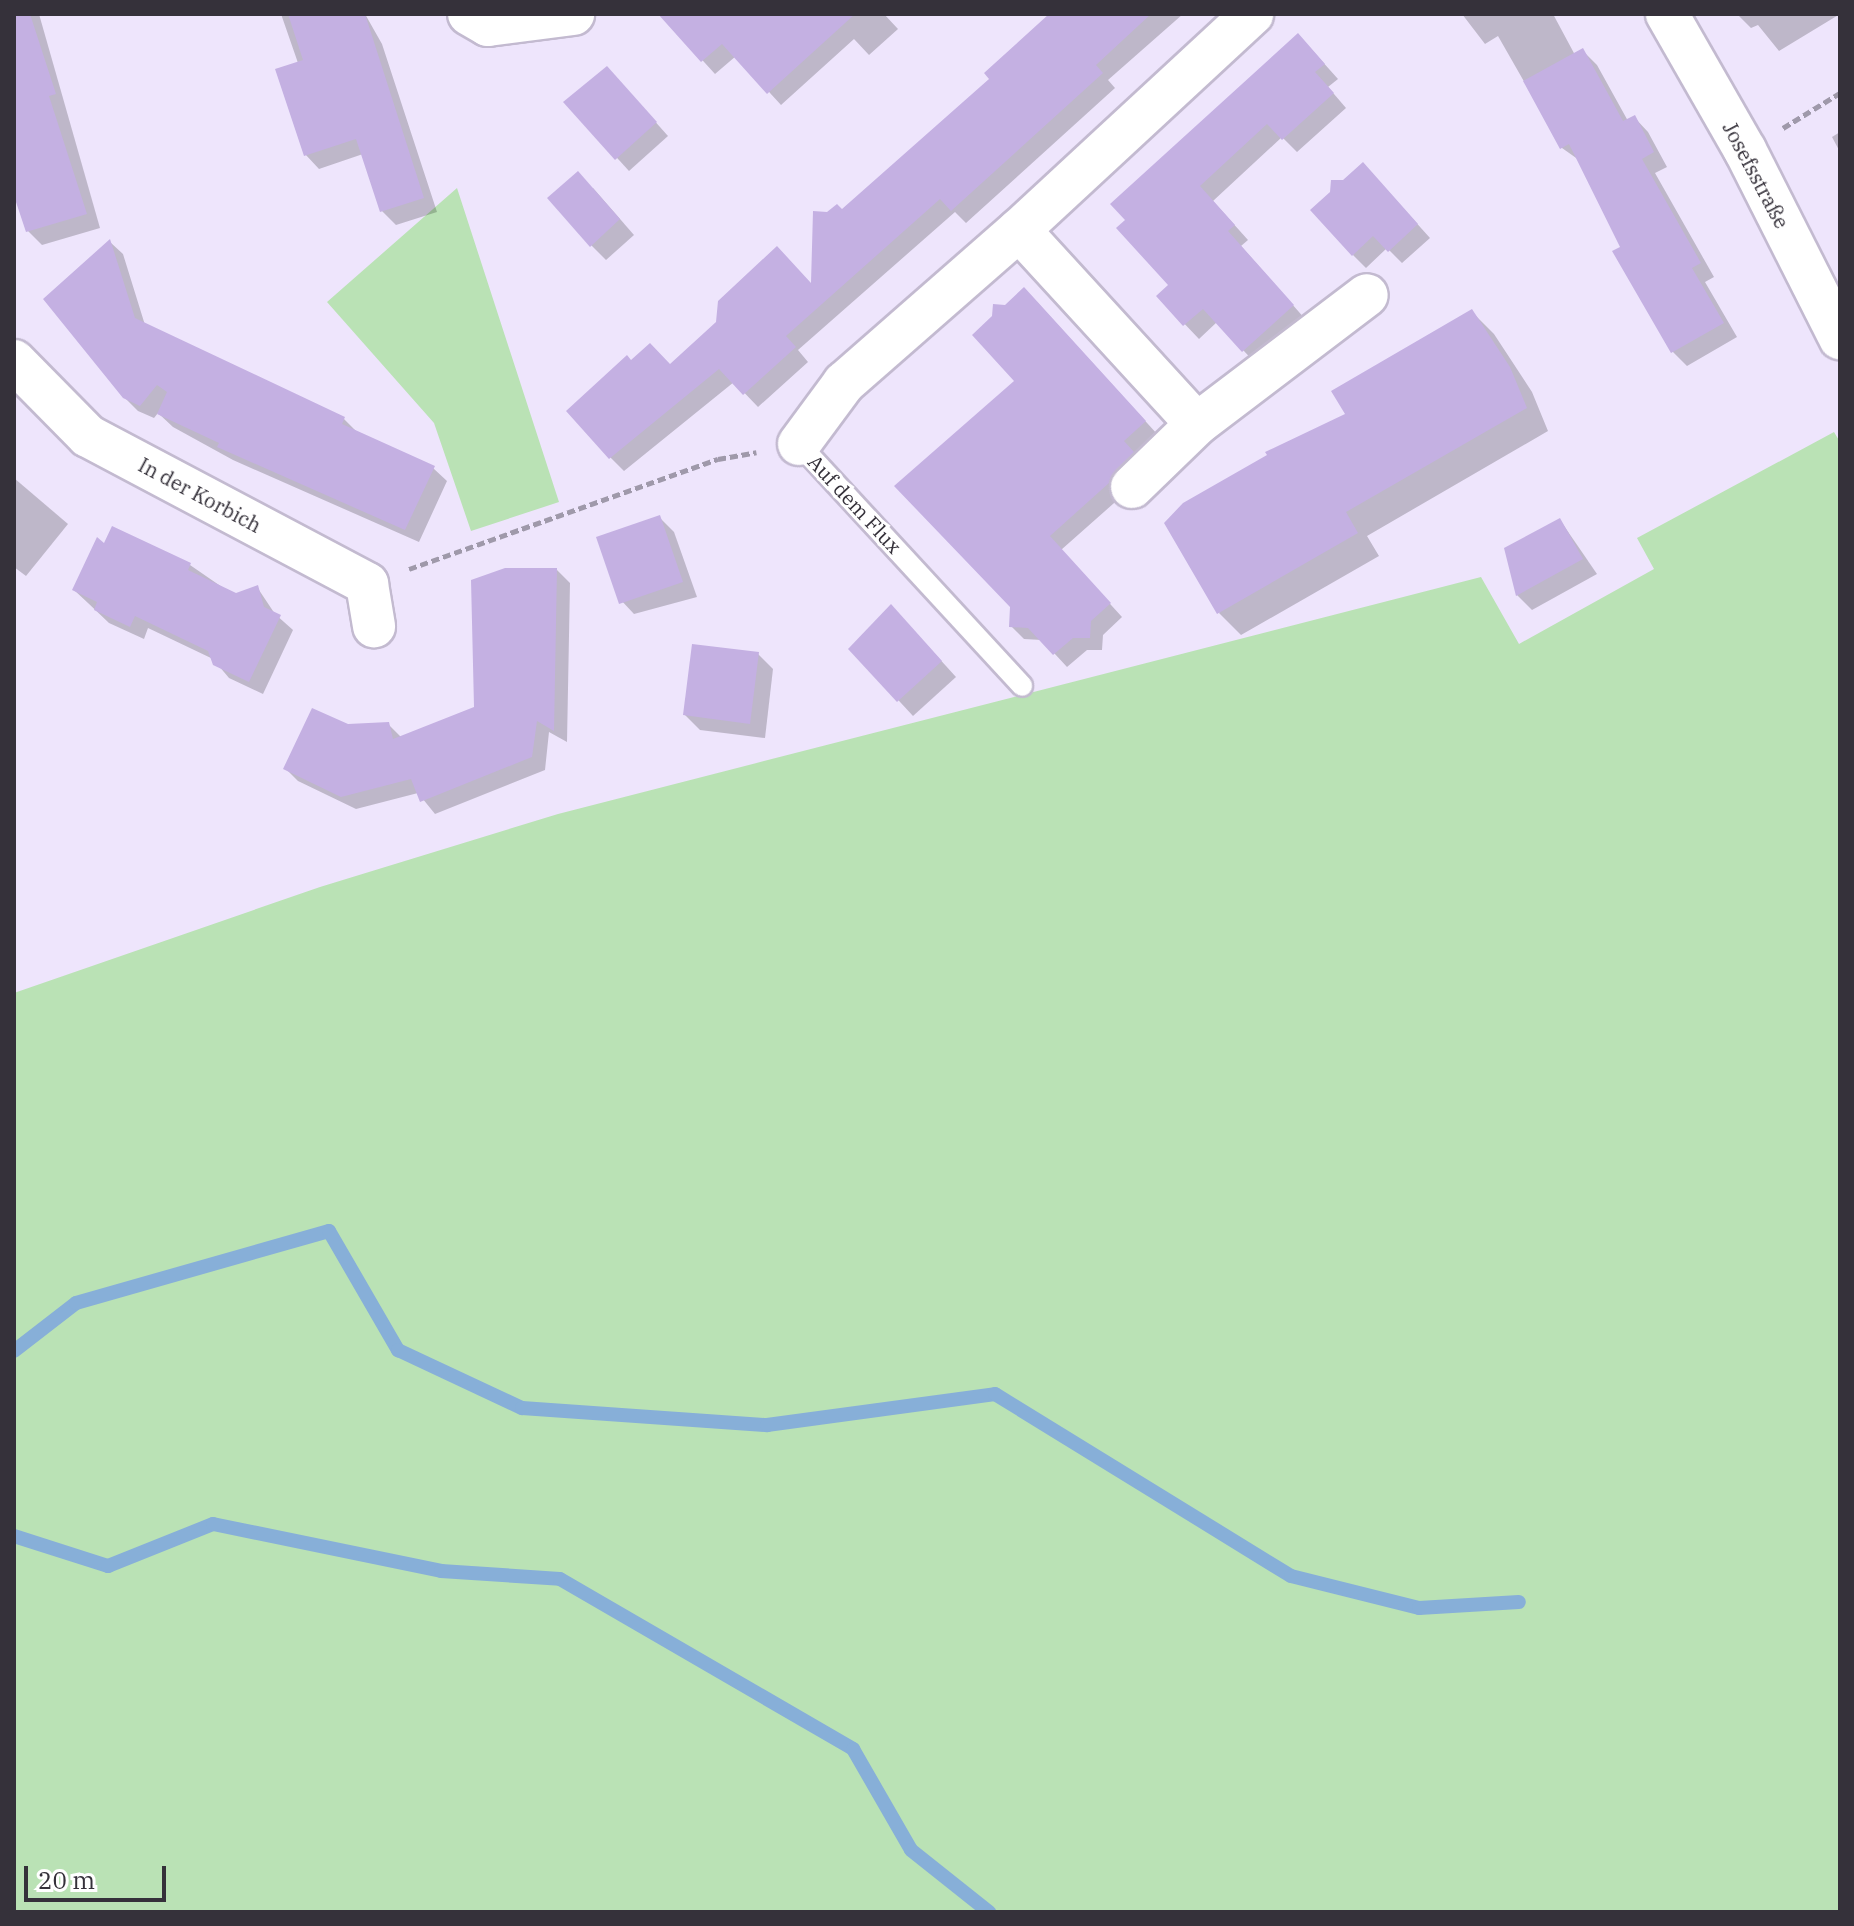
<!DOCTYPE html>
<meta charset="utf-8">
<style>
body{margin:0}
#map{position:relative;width:1854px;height:1926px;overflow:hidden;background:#eee5fc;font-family:"IBM Plex Serif",serif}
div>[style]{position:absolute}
.green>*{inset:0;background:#bae2b5}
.shadow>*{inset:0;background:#0003}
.stream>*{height:14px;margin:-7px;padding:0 7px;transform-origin:7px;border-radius:7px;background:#87afd8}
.building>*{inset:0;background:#c4b0e2}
.path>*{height:5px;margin-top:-2.5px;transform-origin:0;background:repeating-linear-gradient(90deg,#9f99aa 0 8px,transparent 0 12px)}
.roads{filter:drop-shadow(2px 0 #c3bad0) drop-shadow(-2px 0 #c3bad0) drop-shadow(0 2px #c3bad0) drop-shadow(0 -2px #c3bad0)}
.lane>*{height:20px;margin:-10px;padding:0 10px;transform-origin:10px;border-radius:10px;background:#fff}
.street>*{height:42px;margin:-21px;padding:0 21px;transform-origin:21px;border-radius:21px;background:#fff}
span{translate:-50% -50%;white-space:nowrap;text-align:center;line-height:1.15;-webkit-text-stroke:6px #fff;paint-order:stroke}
.street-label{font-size:20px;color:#35313a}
.frame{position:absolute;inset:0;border:16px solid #35313a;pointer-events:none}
.scale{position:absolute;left:24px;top:1866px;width:142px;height:36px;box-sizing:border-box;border:4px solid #35313a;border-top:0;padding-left:10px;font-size:24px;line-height:28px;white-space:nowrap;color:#35313a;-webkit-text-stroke:6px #fff;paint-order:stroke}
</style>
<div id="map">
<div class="green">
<i style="clip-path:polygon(457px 188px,559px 502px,471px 531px,434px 423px,327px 302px)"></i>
<i style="clip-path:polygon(1834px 432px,1840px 442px,1840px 1912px,14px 1912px,14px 993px,320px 887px,558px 814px,1481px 577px,1519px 644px,1654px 569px,1637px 538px)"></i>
</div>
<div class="shadow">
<i style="clip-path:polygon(14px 14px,39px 14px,100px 228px,42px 245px,28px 231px,14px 189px)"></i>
<i style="clip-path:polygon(281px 14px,365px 14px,382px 44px,437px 212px,396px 225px,382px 211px,363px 154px,319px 169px,305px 154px,298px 63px)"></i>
<i style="clip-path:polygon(668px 14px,884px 14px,898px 29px,869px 55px,854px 39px,781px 105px,736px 56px,715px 74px,664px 18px)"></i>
<i style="clip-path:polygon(1052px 14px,1183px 14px,1108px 80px,1115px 88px,966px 223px,955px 212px,798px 350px,808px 362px,758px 407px,734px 382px,624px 471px,610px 457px,632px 362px,670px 366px,813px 286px,842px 211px,992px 79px)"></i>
<i style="clip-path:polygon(1462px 14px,1553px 14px,1575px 55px,1583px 51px,1597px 65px,1628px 121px,1634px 117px,1648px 132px,1667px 167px,1655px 173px,1714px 277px,1705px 282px,1737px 337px,1687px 366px,1673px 352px,1615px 252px,1623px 247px,1579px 160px,1562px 148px,1498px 36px,1485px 44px)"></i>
<i style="clip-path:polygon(1840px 14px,1779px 51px,1758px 25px,1751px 28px,1737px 14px)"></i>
<i style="clip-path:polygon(1312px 50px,1338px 79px,1328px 87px,1346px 108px,1297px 152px,1282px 137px,1213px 201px,1248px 240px,1241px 246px,1306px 320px,1257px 365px,1217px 322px,1199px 339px,1158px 296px,1171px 285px,1119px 228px)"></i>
<i style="clip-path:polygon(619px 81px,668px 136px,629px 171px,566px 102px)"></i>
<i style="clip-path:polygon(1840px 132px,1840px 152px,1832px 137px)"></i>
<i style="clip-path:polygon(1376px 178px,1430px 238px,1402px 263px,1387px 248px,1366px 268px,1353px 255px)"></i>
<i style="clip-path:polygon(593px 188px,634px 235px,606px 260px,591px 245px)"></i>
<i style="clip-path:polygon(110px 242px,123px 254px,145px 325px,344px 419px,357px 432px,433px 468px,447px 481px,419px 542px,233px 460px,173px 427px,158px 413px,154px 418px,138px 411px,124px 397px)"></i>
<i style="clip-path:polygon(1037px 302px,1158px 435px,1122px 496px,1061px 550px,1122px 617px,1103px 635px,1102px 650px,1087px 650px,1067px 667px,1042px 640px,1024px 639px,1011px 626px,1017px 381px)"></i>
<i style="clip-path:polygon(1472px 312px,1494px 334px,1532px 392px,1548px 431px,1367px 536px,1379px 556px,1241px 635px,1219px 613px,1347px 415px)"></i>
<i style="clip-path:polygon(14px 478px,68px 524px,26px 576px,14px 567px)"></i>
<i style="clip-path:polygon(659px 517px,674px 532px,697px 597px,634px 614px,619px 598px)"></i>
<i style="clip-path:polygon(1560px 520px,1597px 574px,1532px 610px,1517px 595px)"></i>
<i style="clip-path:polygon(105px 546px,190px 565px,235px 596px,257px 587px,275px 614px,293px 630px,263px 694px,229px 678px,213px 659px,148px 628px,144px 639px,109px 623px,88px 603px,74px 590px)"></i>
<i style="clip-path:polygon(557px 570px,570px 583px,567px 742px,549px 732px,545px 770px,435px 814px,418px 793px,356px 809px,298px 781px,285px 768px,348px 726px,388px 724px,402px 738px,476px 709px)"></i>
<i style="clip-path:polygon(906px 622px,956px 677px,913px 716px,851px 649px)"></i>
<i style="clip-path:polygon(758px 654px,773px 669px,765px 738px,700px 730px,685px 715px)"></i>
</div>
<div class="stream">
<i style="left:14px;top:1351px;width:78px;rotate:-37.7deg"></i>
<i style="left:76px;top:1303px;width:263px;rotate:-15.9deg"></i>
<i style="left:329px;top:1231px;width:138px;rotate:59.9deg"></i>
<i style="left:398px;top:1350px;width:137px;rotate:25.1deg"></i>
<i style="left:522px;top:1408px;width:246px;rotate:4deg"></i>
<i style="left:767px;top:1425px;width:230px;rotate:-7.7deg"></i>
<i style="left:995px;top:1394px;width:347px;rotate:31.6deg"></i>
<i style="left:1291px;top:1576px;width:132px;rotate:14deg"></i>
<i style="left:1419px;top:1608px;width:100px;rotate:-3.4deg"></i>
<i style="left:14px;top:1536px;width:99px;rotate:17.7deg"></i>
<i style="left:108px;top:1566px;width:113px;rotate:-21.8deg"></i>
<i style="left:213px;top:1524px;width:233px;rotate:11.6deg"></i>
<i style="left:441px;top:1571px;width:119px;rotate:3.8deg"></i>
<i style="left:560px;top:1579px;width:339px;rotate:30.1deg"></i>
<i style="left:853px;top:1749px;width:116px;rotate:60.1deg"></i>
<i style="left:911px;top:1850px;width:100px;rotate:38.5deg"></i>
</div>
<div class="building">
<i style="clip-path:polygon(14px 14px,30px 14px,56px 94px,49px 96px,87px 214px,26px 232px,14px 196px)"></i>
<i style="clip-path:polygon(288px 14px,365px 14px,424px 198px,380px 212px,356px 139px,304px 156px,275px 69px,303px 60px)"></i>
<i style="clip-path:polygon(658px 14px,855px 14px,767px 94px,722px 44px,701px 62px)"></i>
<i style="clip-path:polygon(1049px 14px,1151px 14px,1096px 65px,1103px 73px,951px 211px,940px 199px,786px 336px,796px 347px,743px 395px,719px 369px,609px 459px,566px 411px,627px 355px,631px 360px,650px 343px,670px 364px,716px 322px,718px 301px,777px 246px,811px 283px,813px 211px,827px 212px,837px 204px,842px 209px,989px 79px,984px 73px)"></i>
<i style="clip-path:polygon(1298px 33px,1325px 64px,1315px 72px,1334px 93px,1282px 140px,1267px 124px,1200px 186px,1235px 225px,1228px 231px,1294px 305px,1242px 352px,1203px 309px,1183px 326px,1156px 296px,1168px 285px,1116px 228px,1125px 220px,1110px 204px)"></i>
<i style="clip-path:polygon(1583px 48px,1623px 121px,1635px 115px,1654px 152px,1642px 159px,1701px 263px,1692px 268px,1724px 323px,1671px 353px,1612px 251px,1620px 247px,1569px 144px,1560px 149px,1523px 81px)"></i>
<i style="clip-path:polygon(607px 66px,657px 122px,615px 160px,563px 102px)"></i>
<i style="clip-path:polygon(1363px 162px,1418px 224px,1388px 252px,1373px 236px,1352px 256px,1310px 210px,1330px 192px,1331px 180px,1343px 180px)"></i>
<i style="clip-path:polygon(578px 171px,620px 219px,590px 247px,547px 198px)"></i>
<i style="clip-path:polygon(110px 239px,135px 318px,345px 417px,342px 424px,435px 466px,405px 530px,217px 447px,219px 443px,157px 414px,167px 392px,157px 385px,140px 406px,123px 398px,43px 299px)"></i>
<i style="clip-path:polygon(1024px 287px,1146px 421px,1124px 441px,1134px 452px,1109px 483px,1050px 536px,1111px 603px,1091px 621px,1090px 638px,1073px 638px,1053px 655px,1028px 628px,1009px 627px,1010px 607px,894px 486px,1014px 381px,972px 335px,992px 316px,993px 304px,1005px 305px)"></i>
<i style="clip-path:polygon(1472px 309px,1510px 367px,1527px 408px,1346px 512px,1358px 533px,1217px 614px,1164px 523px,1183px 503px,1267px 455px,1265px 452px,1345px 414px,1331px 391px)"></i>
<i style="clip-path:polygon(660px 515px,683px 582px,619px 604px,596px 537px)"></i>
<i style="clip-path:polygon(1560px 518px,1583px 559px,1516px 596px,1504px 548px)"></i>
<i style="clip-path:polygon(112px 526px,191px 563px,188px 570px,236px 593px,258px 585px,264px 607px,281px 615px,249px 682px,213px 665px,208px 651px,135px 616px,130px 627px,94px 610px,97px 602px,72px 590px,97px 537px,104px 543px)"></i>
<i style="clip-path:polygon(505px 568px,557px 568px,554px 731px,537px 721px,532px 757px,420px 802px,411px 779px,341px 797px,283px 769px,312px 708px,348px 724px,389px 722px,393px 739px,474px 707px,471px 580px)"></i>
<i style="clip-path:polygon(891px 604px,942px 661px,897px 702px,848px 649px)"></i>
<i style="clip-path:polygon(692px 644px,759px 652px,750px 724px,683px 715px)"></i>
</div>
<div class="path">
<i style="left:1783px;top:128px;width:67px;rotate:-31.6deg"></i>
<i style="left:409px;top:569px;width:328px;rotate:-19.6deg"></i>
<i style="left:718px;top:459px;width:39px;rotate:-10deg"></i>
</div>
<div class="roads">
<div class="lane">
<i style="left:799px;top:444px;width:329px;rotate:47.3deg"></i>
</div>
<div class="street">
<i style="left:469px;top:14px;width:22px;rotate:30deg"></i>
<i style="left:488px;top:25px;width:86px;rotate:-7.4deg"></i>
<i style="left:1667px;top:14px;width:157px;rotate:60.2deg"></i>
<i style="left:1745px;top:150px;width:211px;rotate:63.2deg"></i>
<i style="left:1019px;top:230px;width:263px;rotate:47.5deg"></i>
<i style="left:1197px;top:424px;width:213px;rotate:-37.2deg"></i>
<i style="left:14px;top:361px;width:105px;rotate:45.4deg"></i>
<i style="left:88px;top:436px;width:316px;rotate:27.9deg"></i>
<i style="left:367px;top:584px;width:43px;rotate:80.5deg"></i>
<i style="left:799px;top:444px;width:76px;rotate:-53.6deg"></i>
<i style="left:844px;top:383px;width:232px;rotate:-41.2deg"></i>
<i style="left:1019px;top:230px;width:318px;rotate:-42.8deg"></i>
<i style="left:1132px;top:487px;width:91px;rotate:-44.1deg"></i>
</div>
</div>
<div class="street-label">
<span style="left:1756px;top:175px;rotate:62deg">Josefsstraße</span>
<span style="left:200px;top:495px;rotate:28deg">In der Korbich</span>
<span style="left:855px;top:504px;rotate:47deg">Auf dem Flux</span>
</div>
<div class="frame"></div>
<div class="scale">20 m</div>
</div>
